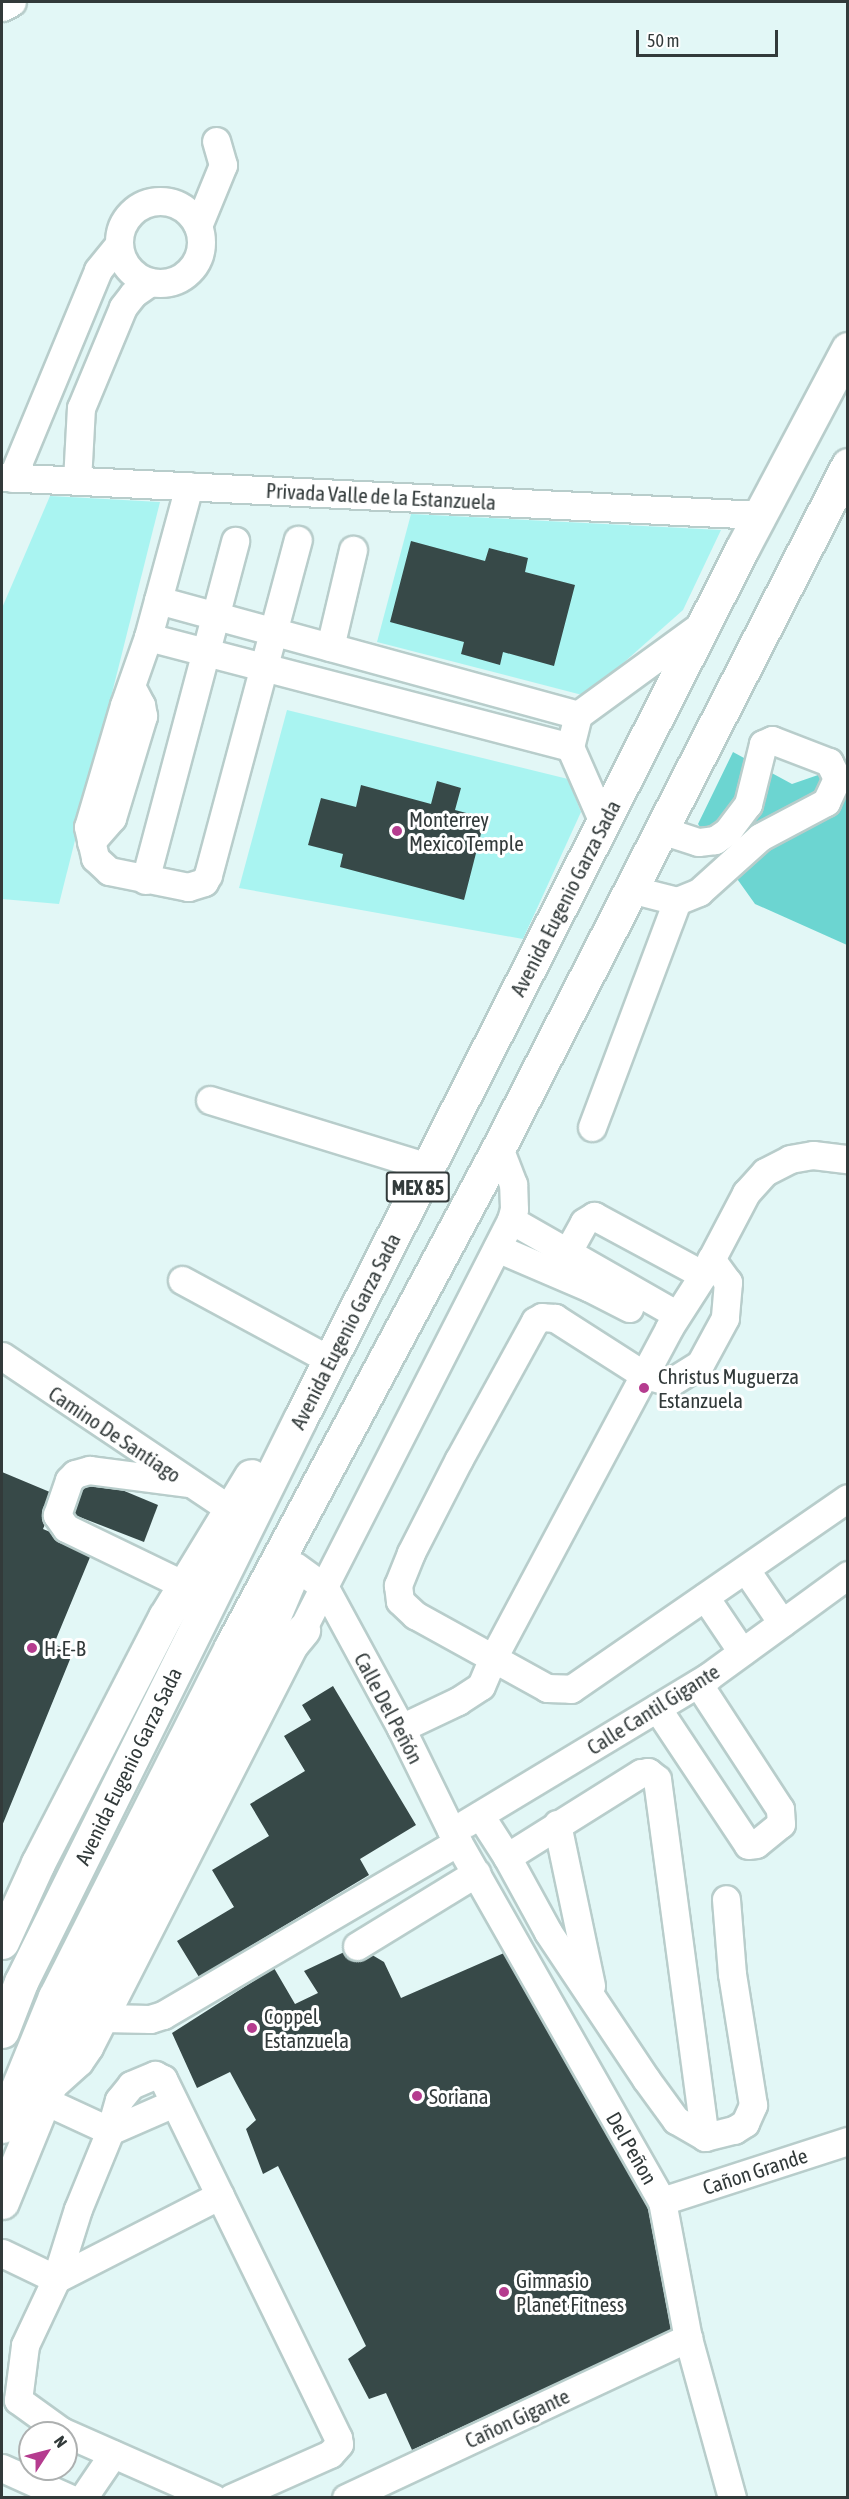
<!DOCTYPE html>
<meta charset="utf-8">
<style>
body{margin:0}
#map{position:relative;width:849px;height:2499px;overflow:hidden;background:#e2f7f6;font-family:"Asap Condensed",sans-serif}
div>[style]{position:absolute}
.green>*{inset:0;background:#a9f4f1}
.forest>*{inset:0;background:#6cd5d1}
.building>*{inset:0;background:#374948}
.roads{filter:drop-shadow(2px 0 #b8cdcb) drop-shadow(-2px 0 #b8cdcb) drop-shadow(0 2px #b8cdcb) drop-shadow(0 -2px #b8cdcb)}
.minor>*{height:27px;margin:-13.5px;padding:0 13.5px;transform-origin:13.5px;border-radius:13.5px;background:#fff}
.minor>.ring{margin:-13.5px;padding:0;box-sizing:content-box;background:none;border:27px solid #fff;border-radius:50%}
.highway>*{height:33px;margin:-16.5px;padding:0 16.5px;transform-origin:16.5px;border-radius:16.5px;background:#fff}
.dots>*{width:16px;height:16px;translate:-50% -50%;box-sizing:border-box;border:3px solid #fff;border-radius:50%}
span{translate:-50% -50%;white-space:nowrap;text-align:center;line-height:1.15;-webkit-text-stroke:6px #fff;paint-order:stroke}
.shield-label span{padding:2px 4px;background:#fff;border:2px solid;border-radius:4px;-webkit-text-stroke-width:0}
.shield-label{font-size:20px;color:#323a3a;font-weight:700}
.street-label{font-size:21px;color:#323a3a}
.poi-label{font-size:21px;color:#323a3a}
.left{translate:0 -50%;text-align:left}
.frame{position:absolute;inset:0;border:3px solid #323a3a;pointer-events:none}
.north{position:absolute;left:18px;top:2421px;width:60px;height:60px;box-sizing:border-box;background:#fff;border:2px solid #adb0b0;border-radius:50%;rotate:54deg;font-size:16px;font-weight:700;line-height:24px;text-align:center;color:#323a3a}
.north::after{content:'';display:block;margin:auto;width:21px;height:27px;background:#b53c8f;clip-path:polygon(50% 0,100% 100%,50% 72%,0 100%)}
.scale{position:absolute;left:636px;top:30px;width:142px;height:27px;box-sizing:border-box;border:3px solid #323a3a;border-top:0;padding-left:8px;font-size:18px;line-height:21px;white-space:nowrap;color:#323a3a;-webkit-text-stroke:4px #fff;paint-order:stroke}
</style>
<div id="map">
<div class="green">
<i style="clip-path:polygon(50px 496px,160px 502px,59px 904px,2px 899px,2px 608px)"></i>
<i style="clip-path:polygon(411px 514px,721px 530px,683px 610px,586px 696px,377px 642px)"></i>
<i style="clip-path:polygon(287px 710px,568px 779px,581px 812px,523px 939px,239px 888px)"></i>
</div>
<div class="forest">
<i style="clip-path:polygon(733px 752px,792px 784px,847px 765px,847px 945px,755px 904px,698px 824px)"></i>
</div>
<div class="building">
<i style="clip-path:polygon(411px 541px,485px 561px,489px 548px,528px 558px,525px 572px,575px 585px,554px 666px,503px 652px,500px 665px,461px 654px,464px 642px,390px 622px)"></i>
<i style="clip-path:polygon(437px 781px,461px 788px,455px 810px,485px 818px,464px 900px,340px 867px,343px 854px,308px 845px,321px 798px,356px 807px,361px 785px,431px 804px)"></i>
<i style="clip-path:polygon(2px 1472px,57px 1495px,43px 1529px,93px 1550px,54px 1644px,73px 1652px,2px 1826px)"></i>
<i style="clip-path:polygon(86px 1475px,158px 1505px,144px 1542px,72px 1514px)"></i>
<i style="clip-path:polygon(333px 1686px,416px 1825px,360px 1859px,369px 1875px,199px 1977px,177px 1941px,234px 1907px,212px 1870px,269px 1836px,250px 1804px,305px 1771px,284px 1736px,311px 1720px,302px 1705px)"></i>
<i style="clip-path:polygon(357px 1946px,384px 1962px,401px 1998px,504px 1953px,649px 2192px,678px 2327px,412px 2450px,386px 2393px,369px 2399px,348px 2359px,366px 2346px,278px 2166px,263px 2174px,246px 2129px,256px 2120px,230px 2072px,197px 2088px,172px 2033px,274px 1968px,295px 2004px,318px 1993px,304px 1971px)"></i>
</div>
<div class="roads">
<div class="minor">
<i style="left:2px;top:7px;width:11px;rotate:-27deg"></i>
<i class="ring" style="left:119px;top:201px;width:55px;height:55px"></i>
<i style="left:198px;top:226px;width:66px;rotate:-67.7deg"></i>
<i style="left:223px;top:165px;width:25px;rotate:-106deg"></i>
<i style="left:2px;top:477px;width:759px;rotate:2.87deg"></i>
<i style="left:12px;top:478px;width:225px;rotate:-67.5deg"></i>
<i style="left:98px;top:270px;width:32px;rotate:-51deg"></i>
<i style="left:77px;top:481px;width:73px;rotate:-86.9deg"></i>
<i style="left:81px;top:408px;width:109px;rotate:-67.4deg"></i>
<i style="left:123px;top:307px;width:16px;rotate:-52deg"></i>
<i style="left:133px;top:294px;width:21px;rotate:-35deg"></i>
<i style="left:189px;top:486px;width:156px;rotate:105.2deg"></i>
<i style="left:148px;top:637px;width:72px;rotate:109.4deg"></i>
<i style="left:124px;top:705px;width:127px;rotate:106.4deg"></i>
<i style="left:88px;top:827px;width:32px;rotate:77deg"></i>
<i style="left:95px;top:858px;width:19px;rotate:43deg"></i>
<i style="left:109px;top:871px;width:81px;rotate:11.4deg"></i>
<i style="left:188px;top:887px;width:17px;rotate:-17deg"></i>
<i style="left:204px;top:882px;width:8px;rotate:-60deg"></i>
<i style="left:208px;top:875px;width:347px;rotate:-75deg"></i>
<i style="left:158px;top:600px;width:435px;rotate:15.3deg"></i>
<i style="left:148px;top:637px;width:436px;rotate:14.6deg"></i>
<i style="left:330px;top:647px;width:100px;rotate:-76.7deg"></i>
<i style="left:603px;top:822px;width:82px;rotate:-113.7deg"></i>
<i style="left:570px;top:747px;width:33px;rotate:-76deg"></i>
<i style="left:578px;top:715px;width:155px;rotate:-36.1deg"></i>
<i style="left:91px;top:842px;width:32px;rotate:-49deg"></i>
<i style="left:112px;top:818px;width:107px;rotate:-73.1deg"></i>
<i style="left:143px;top:716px;width:11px;rotate:-100deg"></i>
<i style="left:141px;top:705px;width:21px;rotate:-118deg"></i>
<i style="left:145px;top:880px;width:351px;rotate:-75.1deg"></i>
<i style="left:630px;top:889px;width:49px;rotate:14.3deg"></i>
<i style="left:677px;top:901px;width:24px;rotate:-22deg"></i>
<i style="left:699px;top:892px;width:82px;rotate:-42deg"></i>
<i style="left:760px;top:837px;width:75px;rotate:-27.9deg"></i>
<i style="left:826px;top:802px;width:26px;rotate:-65deg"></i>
<i style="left:837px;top:778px;width:18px;rotate:-117deg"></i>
<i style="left:829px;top:762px;width:61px;rotate:-158.9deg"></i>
<i style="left:772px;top:740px;width:10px;rotate:156deg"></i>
<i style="left:763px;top:744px;width:62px;rotate:104deg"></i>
<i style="left:748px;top:804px;width:34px;rotate:127deg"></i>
<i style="left:728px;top:831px;width:16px;rotate:145deg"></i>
<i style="left:715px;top:840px;width:17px;rotate:173deg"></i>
<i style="left:698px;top:842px;width:40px;rotate:-162deg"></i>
<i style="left:210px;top:1100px;width:228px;rotate:17.1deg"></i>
<i style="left:592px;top:1127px;width:241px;rotate:-69.4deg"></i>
<i style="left:511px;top:1220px;width:190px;rotate:29.7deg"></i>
<i style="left:497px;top:1248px;width:101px;rotate:23.3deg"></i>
<i style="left:590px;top:1288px;width:44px;rotate:27.1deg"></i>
<i style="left:567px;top:1253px;width:35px;rotate:-61deg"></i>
<i style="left:584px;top:1222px;width:12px;rotate:-31deg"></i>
<i style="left:594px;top:1216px;width:124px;rotate:28.4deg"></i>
<i style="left:711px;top:1259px;width:29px;rotate:54deg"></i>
<i style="left:728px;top:1282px;width:36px;rotate:95deg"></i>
<i style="left:725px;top:1318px;width:52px;rotate:118.5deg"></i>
<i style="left:700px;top:1364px;width:34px;rotate:148deg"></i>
<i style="left:671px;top:1382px;width:28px;rotate:-165deg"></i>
<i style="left:644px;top:1375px;width:106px;rotate:-147.4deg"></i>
<i style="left:555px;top:1318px;width:13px;rotate:-176deg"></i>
<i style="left:542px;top:1317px;width:8px;rotate:150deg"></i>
<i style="left:535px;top:1321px;width:158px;rotate:118.8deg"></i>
<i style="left:459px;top:1459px;width:106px;rotate:117.1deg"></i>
<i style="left:411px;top:1553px;width:35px;rotate:112deg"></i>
<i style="left:398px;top:1585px;width:16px;rotate:83deg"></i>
<i style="left:400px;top:1601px;width:21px;rotate:43deg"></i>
<i style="left:415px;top:1615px;width:151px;rotate:28.9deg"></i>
<i style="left:547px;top:1688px;width:24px;rotate:2deg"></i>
<i style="left:571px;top:1689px;width:336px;rotate:-34.6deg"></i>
<i style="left:182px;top:1280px;width:168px;rotate:28.4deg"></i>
<i style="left:2px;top:1356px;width:275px;rotate:33.9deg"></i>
<i style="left:295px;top:1566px;width:37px;rotate:36deg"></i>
<i style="left:325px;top:1588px;width:159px;rotate:61.5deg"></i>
<i style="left:401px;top:1728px;width:114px;rotate:63.9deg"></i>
<i style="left:451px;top:1830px;width:427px;rotate:60.4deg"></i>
<i style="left:662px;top:2201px;width:139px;rotate:79.3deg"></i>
<i style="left:688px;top:2338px;width:166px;rotate:74.6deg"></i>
<i style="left:746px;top:1570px;width:64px;rotate:55.8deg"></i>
<i style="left:184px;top:1585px;width:131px;rotate:-154.2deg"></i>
<i style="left:66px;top:1528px;width:16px;rotate:-125deg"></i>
<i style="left:57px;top:1515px;width:37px;rotate:-71deg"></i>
<i style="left:69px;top:1480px;width:8px;rotate:-45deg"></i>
<i style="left:75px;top:1474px;width:15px;rotate:-16deg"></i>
<i style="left:89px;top:1470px;width:101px;rotate:7.4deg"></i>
<i style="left:705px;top:1597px;width:66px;rotate:56.1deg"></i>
<i style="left:657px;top:1708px;width:164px;rotate:56.4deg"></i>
<i style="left:748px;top:1845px;width:8px;rotate:-7deg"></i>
<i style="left:756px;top:1844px;width:32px;rotate:-39deg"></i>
<i style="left:781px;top:1824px;width:15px;rotate:-94deg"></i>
<i style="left:780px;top:1809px;width:150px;rotate:-123.1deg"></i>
<i style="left:401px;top:1728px;width:63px;rotate:-25.3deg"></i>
<i style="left:458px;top:1701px;width:27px;rotate:-33deg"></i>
<i style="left:481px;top:1686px;width:30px;rotate:-67deg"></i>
<i style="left:493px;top:1658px;width:374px;rotate:-61.9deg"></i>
<i style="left:669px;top:1328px;width:63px;rotate:-57.3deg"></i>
<i style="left:703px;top:1275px;width:93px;rotate:-62.3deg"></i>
<i style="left:746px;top:1193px;width:28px;rotate:-48deg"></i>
<i style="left:765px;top:1172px;width:28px;rotate:-27deg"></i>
<i style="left:790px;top:1159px;width:23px;rotate:-10deg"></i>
<i style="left:813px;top:1155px;width:35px;rotate:7deg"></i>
<i style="left:480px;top:1815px;width:50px;rotate:57.3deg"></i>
<i style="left:507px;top:1857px;width:85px;rotate:61.3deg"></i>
<i style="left:548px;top:1932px;width:177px;rotate:56.3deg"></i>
<i style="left:646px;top:2079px;width:51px;rotate:53.8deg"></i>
<i style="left:676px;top:2120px;width:34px;rotate:30deg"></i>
<i style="left:705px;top:2137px;width:30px;rotate:-14deg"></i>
<i style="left:734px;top:2130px;width:13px;rotate:-32deg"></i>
<i style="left:745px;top:2123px;width:20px;rotate:-66deg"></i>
<i style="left:753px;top:2105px;width:133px;rotate:-99.1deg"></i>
<i style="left:732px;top:1974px;width:75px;rotate:-94.6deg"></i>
<i style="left:466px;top:1823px;width:283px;rotate:-31.1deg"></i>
<i style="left:708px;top:1677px;width:173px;rotate:-36.1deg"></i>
<i style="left:557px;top:1824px;width:165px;rotate:78.1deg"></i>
<i style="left:507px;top:1857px;width:158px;rotate:-32.1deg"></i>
<i style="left:641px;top:1773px;width:7px;rotate:-8deg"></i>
<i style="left:648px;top:1772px;width:11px;rotate:38deg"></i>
<i style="left:657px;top:1779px;width:361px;rotate:82.4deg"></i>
<i style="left:357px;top:1946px;width:140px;rotate:-31.5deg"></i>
<i style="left:103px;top:2018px;width:47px;rotate:1.2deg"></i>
<i style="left:150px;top:2019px;width:14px;rotate:-17deg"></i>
<i style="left:163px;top:2015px;width:342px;rotate:-30.4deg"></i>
<i style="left:49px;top:2089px;width:40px;rotate:-42deg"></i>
<i style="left:79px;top:2062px;width:18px;rotate:-56deg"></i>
<i style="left:89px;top:2047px;width:928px;rotate:-62.97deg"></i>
<i style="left:511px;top:1220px;width:11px;rotate:-75deg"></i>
<i style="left:514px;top:1209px;width:25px;rotate:-92deg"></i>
<i style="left:513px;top:1184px;width:40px;rotate:-111deg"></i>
<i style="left:43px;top:2100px;width:74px;rotate:24.8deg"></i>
<i style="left:110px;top:2131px;width:70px;rotate:-23.6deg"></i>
<i style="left:662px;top:2201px;width:195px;rotate:-17.9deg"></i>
<i style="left:2px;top:2253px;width:60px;rotate:25.7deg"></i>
<i style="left:56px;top:2279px;width:184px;rotate:-27.1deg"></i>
<i style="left:2px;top:2468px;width:73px;rotate:24.1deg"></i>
<i style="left:83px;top:2498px;width:53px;rotate:-55.7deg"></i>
<i style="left:213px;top:2498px;width:166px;rotate:-156.2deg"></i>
<i style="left:61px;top:2431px;width:53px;rotate:-144.2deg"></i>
<i style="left:18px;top:2400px;width:55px;rotate:-82.7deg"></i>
<i style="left:25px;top:2345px;width:73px;rotate:-64.8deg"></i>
<i style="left:56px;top:2279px;width:73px;rotate:-72.6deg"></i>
<i style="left:78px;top:2209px;width:84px;rotate:-67.7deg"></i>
<i style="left:110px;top:2131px;width:32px;rotate:-74deg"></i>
<i style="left:119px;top:2100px;width:19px;rotate:-51deg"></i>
<i style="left:131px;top:2085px;width:26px;rotate:-23deg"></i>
<i style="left:155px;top:2075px;width:9px;rotate:27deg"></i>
<i style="left:163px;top:2079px;width:399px;rotate:64deg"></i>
<i style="left:338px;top:2438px;width:6px;rotate:81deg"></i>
<i style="left:339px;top:2444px;width:13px;rotate:132deg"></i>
<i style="left:330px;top:2454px;width:108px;rotate:156deg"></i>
<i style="left:346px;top:2498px;width:378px;rotate:-25.1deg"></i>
</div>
<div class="highway">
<i style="left:251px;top:1693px;width:82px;rotate:-50.5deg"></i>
<i style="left:2px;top:1942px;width:87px;rotate:-65.5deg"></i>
<i style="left:38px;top:1863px;width:277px;rotate:-62.7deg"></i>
<i style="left:165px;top:1617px;width:165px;rotate:-58.6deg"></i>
<i style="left:2px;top:2031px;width:53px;rotate:-68.8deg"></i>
<i style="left:21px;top:1982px;width:628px;rotate:-63.64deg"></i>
<i style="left:300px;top:1419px;width:978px;rotate:-63.07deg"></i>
<i style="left:743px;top:547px;width:224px;rotate:-62.1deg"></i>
<i style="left:2px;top:2126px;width:139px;rotate:-67.7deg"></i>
<i style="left:55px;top:1997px;width:392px;rotate:-63.3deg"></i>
<i style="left:231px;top:1647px;width:567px;rotate:-61.81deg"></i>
<i style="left:499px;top:1147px;width:766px;rotate:-62.9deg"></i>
<i style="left:2px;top:2202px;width:209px;rotate:-67.8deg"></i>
<i style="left:81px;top:2008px;width:427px;rotate:-63.7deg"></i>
<i style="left:270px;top:1625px;width:59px;rotate:-66.9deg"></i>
</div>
</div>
<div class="dots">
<i style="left:397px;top:831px;background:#b53c8f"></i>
<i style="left:644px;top:1388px;background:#b53c8f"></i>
<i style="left:32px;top:1648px;background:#b53c8f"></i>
<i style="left:252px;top:2028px;background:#b53c8f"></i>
<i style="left:417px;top:2096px;background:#b53c8f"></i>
<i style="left:504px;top:2292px;background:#b53c8f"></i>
</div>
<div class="shield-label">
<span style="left:418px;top:1187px">MEX 85</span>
</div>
<div class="street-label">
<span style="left:381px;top:496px;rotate:3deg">Privada Valle de la Estanzuela</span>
<span style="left:565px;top:898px;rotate:-63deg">Avenida Eugenio Garza Sada</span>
<span style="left:345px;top:1331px;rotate:-63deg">Avenida Eugenio Garza Sada</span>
<span style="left:115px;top:1434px;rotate:34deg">Camino De Santiago</span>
<span style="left:389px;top:1708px;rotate:62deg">Calle Del Peñón</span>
<span style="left:653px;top:1709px;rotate:-32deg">Calle Cantil Gigante</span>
<span style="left:128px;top:1766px;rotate:-64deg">Avenida Eugenio Garza Sada</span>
<span style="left:632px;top:2148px;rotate:60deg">Del Peñon</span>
<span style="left:755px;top:2171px;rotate:-18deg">Cañon Grande</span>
<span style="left:517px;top:2418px;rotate:-25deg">Cañon Gigante</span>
</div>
<div class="poi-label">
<span class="left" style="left:409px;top:831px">Monterrey<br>Mexico Temple</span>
<span class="left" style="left:658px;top:1388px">Christus Muguerza<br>Estanzuela</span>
<span class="left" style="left:44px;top:1648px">H-E-B</span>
<span class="left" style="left:264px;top:2028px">Coppel<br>Estanzuela</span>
<span class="left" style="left:429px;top:2096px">Soriana</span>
<span class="left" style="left:516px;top:2292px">Gimnasio<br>Planet Fitness</span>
</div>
<div class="frame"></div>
<div class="north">N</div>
<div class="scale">50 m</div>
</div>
